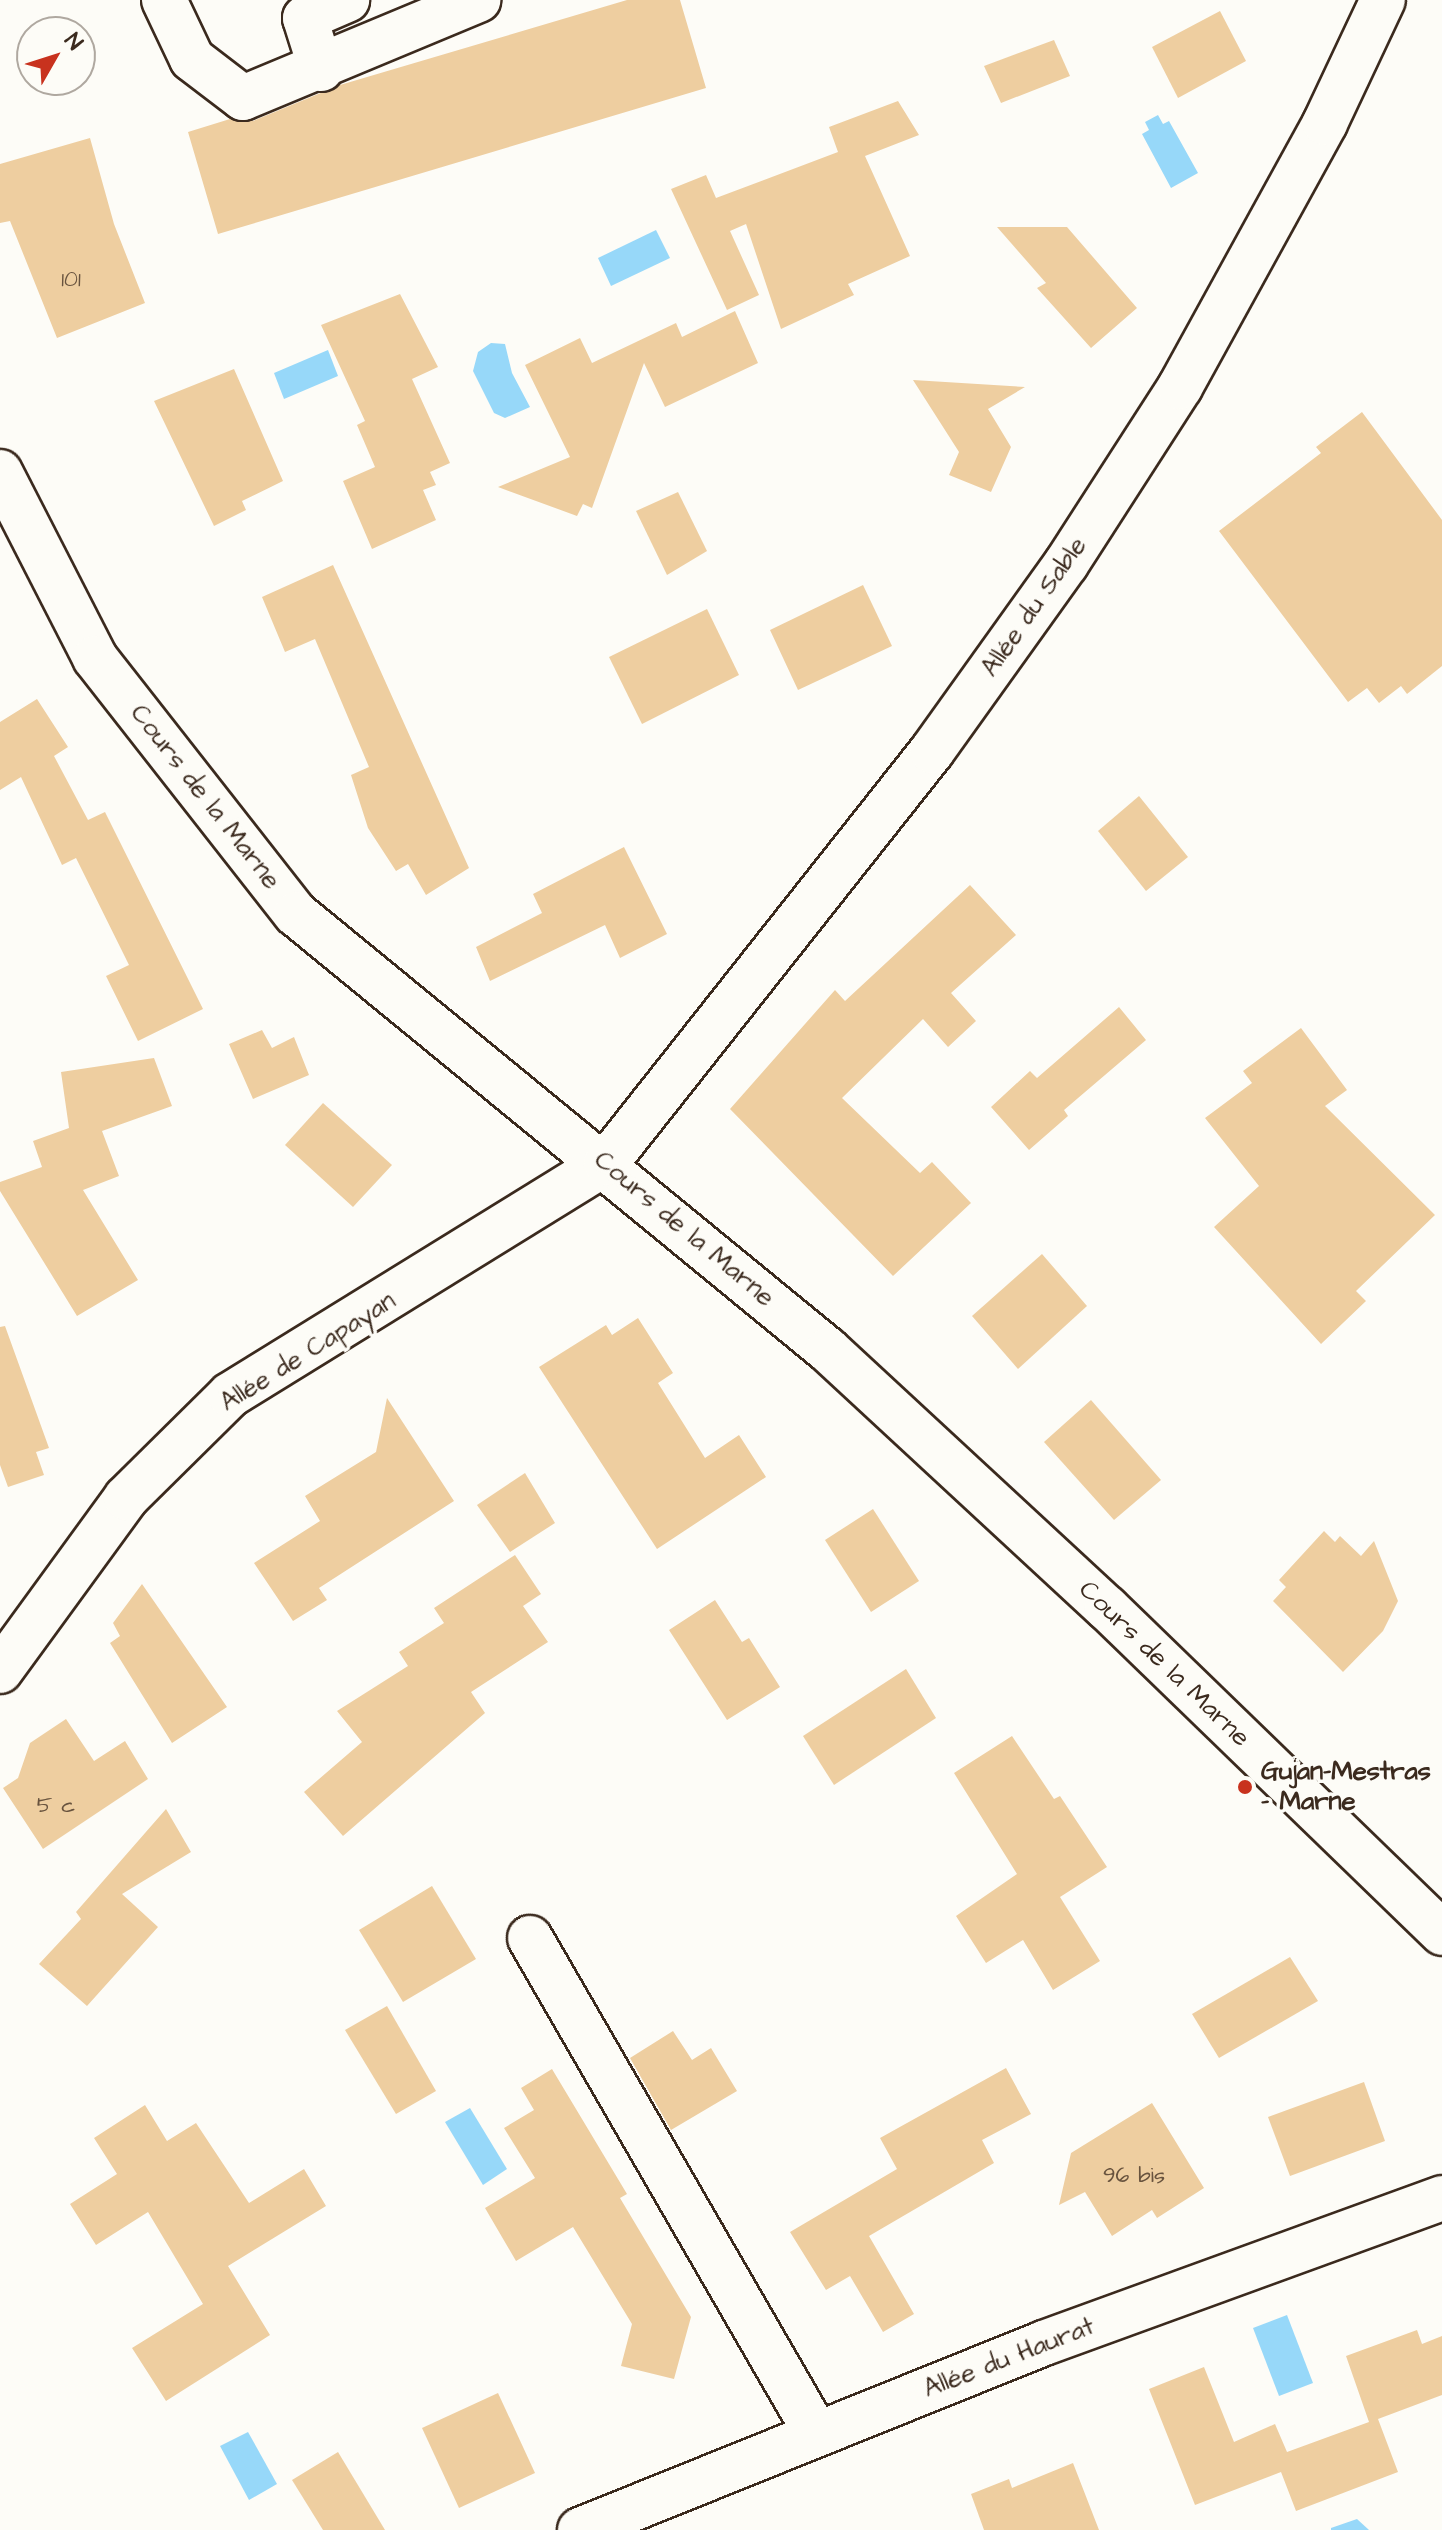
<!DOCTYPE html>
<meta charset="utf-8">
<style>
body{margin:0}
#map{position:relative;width:1442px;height:2530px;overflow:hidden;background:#fdfcf7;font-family:"Architects Daughter",sans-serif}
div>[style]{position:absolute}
.water>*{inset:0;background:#97d8f9}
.building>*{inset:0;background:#eecea0}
.roads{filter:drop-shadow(2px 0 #3b2a1e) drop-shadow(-2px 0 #3b2a1e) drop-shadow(0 2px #3b2a1e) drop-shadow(0 -2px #3b2a1e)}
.minor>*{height:44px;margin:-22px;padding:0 22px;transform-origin:22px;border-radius:22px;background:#fdfcf7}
.dots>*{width:22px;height:22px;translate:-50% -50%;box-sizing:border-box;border:4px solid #fdfcf7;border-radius:50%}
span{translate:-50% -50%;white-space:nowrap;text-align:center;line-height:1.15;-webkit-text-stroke:7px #fdfcf7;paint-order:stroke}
.number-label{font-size:22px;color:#68533e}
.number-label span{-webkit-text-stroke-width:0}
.street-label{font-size:26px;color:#3b2a1e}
.poi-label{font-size:26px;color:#3b2a1e;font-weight:700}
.left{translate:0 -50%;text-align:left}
.north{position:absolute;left:16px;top:16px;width:80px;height:80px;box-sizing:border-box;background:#fdfcf7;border:2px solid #afa8a0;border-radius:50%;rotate:51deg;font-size:22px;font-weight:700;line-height:32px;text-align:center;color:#3b2a1e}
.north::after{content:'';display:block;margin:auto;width:28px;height:36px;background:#c8321e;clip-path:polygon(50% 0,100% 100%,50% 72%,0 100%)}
</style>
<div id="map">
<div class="water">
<i style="clip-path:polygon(1158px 115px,1163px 124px,1169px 121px,1198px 173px,1171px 188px,1142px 134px,1149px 130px,1145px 122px)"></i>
<i style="clip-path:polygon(656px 230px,670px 258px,611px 286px,598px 258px)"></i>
<i style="clip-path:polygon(491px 343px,505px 344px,512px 373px,530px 407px,505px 418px,494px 413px,473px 371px,478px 352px)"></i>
<i style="clip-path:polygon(328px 350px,338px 376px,284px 399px,274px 373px)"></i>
<i style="clip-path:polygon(470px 2108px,507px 2169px,483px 2185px,445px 2122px)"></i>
<i style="clip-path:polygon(1287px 2315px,1313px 2383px,1279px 2396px,1253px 2328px)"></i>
<i style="clip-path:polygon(248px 2432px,277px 2484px,249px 2500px,220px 2446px)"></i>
<i style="clip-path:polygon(1357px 2519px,1369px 2530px,1331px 2530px,1331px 2528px)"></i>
</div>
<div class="building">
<i style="clip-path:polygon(627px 0,680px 0,706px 88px,218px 234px,188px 132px,230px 119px,253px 121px,340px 85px)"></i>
<i style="clip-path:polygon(1220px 11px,1246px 61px,1178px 98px,1152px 47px)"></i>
<i style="clip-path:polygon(1054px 40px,1070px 76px,1001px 103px,984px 66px)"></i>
<i style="clip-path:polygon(898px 101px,919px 135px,865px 156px,910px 256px,848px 284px,854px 295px,781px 329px,746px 224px,730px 231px,759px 295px,727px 310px,671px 189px,706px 175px,716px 198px,838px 152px,829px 127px)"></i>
<i style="clip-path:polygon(90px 138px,114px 224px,145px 303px,57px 338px,10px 221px,0 223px,0 164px)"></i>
<i style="clip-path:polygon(997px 227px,1067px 227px,1137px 308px,1091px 348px,1037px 288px,1046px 283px)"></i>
<i style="clip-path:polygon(400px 294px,438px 367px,412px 379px,450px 463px,430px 472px,436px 485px,423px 490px,436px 520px,372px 549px,343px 481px,375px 467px,357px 425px,365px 421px,321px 325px)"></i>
<i style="clip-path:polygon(735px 311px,758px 363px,665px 407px,644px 363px,592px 508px,583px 504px,577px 516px,498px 487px,570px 457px,525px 365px,580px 338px,592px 363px,676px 323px,682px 337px)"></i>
<i style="clip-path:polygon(234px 369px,283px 481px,242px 501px,246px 510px,214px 526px,154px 401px)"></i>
<i style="clip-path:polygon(913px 380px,1025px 387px,988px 409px,1011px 447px,991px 492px,949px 475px,959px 452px)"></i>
<i style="clip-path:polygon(1362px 412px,1442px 520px,1442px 666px,1407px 694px,1401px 686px,1379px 703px,1367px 688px,1348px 702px,1219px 531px,1321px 453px,1316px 447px)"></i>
<i style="clip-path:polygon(678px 492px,707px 551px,667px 575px,636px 511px)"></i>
<i style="clip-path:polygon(333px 565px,469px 868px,426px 895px,408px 864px,396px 871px,368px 828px,351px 775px,369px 767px,315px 639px,285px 652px,262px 597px)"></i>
<i style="clip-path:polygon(863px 585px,892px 646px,798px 690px,770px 630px)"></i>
<i style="clip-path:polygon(707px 609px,739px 675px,642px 724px,609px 657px)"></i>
<i style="clip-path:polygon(37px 699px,68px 747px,54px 756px,88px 820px,105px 812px,203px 1009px,138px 1041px,106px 976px,129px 965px,76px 858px,62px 865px,21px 777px,0 790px,0 722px)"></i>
<i style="clip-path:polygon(1139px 796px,1188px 857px,1146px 891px,1098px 831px)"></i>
<i style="clip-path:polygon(624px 847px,667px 934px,620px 958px,605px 925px,490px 981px,476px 947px,542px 913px,533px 894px)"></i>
<i style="clip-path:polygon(970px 885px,1016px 935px,951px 993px,976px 1021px,948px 1047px,923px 1019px,842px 1098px,920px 1173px,932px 1162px,971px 1203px,893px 1276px,730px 1109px,835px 990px,845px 1001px)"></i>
<i style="clip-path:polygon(1119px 1007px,1146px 1040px,1064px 1110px,1068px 1116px,1029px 1150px,991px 1107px,1030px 1071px,1037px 1078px)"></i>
<i style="clip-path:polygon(1301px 1028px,1347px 1090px,1325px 1106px,1435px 1215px,1356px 1291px,1366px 1301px,1321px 1344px,1214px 1227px,1259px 1186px,1205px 1118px,1252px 1083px,1243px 1071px)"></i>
<i style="clip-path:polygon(262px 1030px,272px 1048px,294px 1037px,309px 1075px,253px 1099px,229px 1044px)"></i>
<i style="clip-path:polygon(154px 1058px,172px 1106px,102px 1131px,119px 1176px,83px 1190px,138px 1280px,77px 1316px,0 1191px,0 1182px,42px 1167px,33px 1141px,69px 1128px,61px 1072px)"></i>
<i style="clip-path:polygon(323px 1103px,392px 1165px,353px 1207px,285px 1145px)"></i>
<i style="clip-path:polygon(1042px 1254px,1087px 1306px,1018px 1369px,972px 1316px)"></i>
<i style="clip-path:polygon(638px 1318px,673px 1373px,658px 1383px,705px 1458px,739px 1435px,766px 1477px,657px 1549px,539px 1367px,606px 1325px,612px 1335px)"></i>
<i style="clip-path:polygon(5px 1326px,49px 1448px,36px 1452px,44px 1475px,8px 1487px,0 1465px,0 1327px)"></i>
<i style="clip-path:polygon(387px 1398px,454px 1501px,319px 1588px,327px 1600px,293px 1621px,254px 1563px,320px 1521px,305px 1496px,376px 1452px)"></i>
<i style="clip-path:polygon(1091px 1400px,1161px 1480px,1114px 1520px,1044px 1442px)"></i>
<i style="clip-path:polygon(525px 1473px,555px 1523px,510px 1552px,477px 1505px)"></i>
<i style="clip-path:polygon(873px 1509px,919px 1581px,871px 1612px,825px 1540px)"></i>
<i style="clip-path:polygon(1324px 1531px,1335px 1542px,1340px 1536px,1361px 1556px,1374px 1541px,1398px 1601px,1383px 1631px,1343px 1672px,1273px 1601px,1286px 1587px,1279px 1580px)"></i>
<i style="clip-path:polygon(515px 1555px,541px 1594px,523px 1606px,548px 1642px,471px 1692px,485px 1713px,343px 1836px,304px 1792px,362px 1742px,337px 1711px,408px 1666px,399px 1652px,444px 1623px,434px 1608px)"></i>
<i style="clip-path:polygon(142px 1584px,227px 1707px,172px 1743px,110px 1643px,120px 1636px,113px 1623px)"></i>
<i style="clip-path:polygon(715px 1600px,742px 1642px,749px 1638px,780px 1687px,727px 1720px,669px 1630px)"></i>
<i style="clip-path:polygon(906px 1669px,936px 1718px,834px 1785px,803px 1736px)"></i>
<i style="clip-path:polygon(66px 1719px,94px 1761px,125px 1741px,148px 1779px,43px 1849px,3px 1788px,18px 1778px,30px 1743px)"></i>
<i style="clip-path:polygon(1012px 1736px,1054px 1799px,1060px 1796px,1107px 1867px,1060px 1897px,1100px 1961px,1053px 1990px,1023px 1940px,986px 1963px,956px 1916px,1017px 1874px,954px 1773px)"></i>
<i style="clip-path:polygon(166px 1809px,191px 1852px,122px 1894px,158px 1927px,87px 2006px,39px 1964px,81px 1919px,76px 1912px)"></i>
<i style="clip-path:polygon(432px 1886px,476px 1959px,403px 2002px,359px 1930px)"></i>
<i style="clip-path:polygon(1290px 1957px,1318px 2001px,1219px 2058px,1192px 2014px)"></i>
<i style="clip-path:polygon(387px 2006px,436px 2091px,396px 2114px,345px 2030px)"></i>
<i style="clip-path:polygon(673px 2031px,692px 2060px,711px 2048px,737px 2091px,671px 2130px,630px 2058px)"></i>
<i style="clip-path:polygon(1006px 2068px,1031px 2114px,982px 2140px,994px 2163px,869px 2236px,914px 2314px,883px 2332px,850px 2276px,826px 2290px,790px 2232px,897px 2169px,880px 2138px)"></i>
<i style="clip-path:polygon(552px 2069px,627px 2194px,620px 2198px,691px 2317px,674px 2379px,621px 2366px,632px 2324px,573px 2227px,516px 2261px,485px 2208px,535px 2178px,504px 2128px,534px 2110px,521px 2088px)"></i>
<i style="clip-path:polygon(1364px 2082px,1385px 2141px,1290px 2176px,1268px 2117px)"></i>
<i style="clip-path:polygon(1152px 2103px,1204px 2188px,1157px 2218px,1152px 2210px,1112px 2236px,1085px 2192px,1059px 2205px,1071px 2153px)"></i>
<i style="clip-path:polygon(145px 2105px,167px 2141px,196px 2123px,249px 2203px,304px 2169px,326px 2206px,228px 2266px,270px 2335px,166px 2401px,132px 2348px,203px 2304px,148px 2212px,96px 2245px,70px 2204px,117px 2174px,94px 2138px)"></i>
<i style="clip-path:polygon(1417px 2330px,1422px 2344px,1442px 2336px,1442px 2395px,1378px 2419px,1398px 2472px,1296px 2511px,1281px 2472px,1195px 2505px,1149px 2389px,1204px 2367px,1234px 2442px,1275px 2424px,1287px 2452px,1369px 2422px,1346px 2356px)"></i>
<i style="clip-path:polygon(498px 2393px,535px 2473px,459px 2508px,422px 2428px)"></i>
<i style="clip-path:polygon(338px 2452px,385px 2530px,323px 2530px,292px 2480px)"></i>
<i style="clip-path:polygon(1073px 2463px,1099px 2530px,984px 2530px,971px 2494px,1009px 2479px,1012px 2488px)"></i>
</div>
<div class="roads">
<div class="minor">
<i style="left:164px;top:0;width:65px;rotate:64.6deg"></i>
<i style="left:192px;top:59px;width:64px;rotate:37.4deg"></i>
<i style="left:243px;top:98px;width:255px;rotate:-22.6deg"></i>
<i style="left:321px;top:69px;width:53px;rotate:-107.4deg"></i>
<i style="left:305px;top:18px;width:46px;rotate:-23.2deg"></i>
<i style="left:0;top:472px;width:209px;rotate:62.9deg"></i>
<i style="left:95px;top:658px;width:325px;rotate:51.9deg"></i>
<i style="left:296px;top:914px;width:688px;rotate:39.34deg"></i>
<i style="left:828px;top:1350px;width:380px;rotate:42.8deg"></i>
<i style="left:1107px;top:1608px;width:467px;rotate:44.1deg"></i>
<i style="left:0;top:1671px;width:214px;rotate:-53.9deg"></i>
<i style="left:126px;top:1498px;width:146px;rotate:-44.7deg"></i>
<i style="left:230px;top:1395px;width:442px;rotate:-31.7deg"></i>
<i style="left:606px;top:1163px;width:525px;rotate:-51.65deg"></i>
<i style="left:932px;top:751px;width:230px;rotate:-54.4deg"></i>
<i style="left:1066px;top:564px;width:211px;rotate:-57.2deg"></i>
<i style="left:1180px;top:387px;width:301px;rotate:-61.2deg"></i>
<i style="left:1325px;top:123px;width:136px;rotate:-64.8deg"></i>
<i style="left:530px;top:1938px;width:572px;rotate:59.98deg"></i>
<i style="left:580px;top:2530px;width:500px;rotate:-21.95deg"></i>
<i style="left:1044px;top:2343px;width:424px;rotate:-20deg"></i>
</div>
</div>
<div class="dots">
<i style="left:1245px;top:1787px;background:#c8321e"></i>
</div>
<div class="number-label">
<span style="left:71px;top:280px">101</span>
<span style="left:56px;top:1806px">5 c</span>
<span style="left:1134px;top:2176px">96 bis</span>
</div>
<div class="street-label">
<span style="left:1034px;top:607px;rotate:-55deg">Allée du Sable</span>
<span style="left:205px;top:797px;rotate:52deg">Cours de la Marne</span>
<span style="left:684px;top:1229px;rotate:40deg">Cours de la Marne</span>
<span style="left:308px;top:1352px;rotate:-32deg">Allée de Capayan</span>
<span style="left:1164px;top:1664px;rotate:44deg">Cours de la Marne</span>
<span style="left:1009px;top:2358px;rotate:-21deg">Allée du Haurat</span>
</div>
<div class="poi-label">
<span class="left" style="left:1261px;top:1787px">Gujan-Mestras<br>- Marne</span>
</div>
<div class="north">N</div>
</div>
